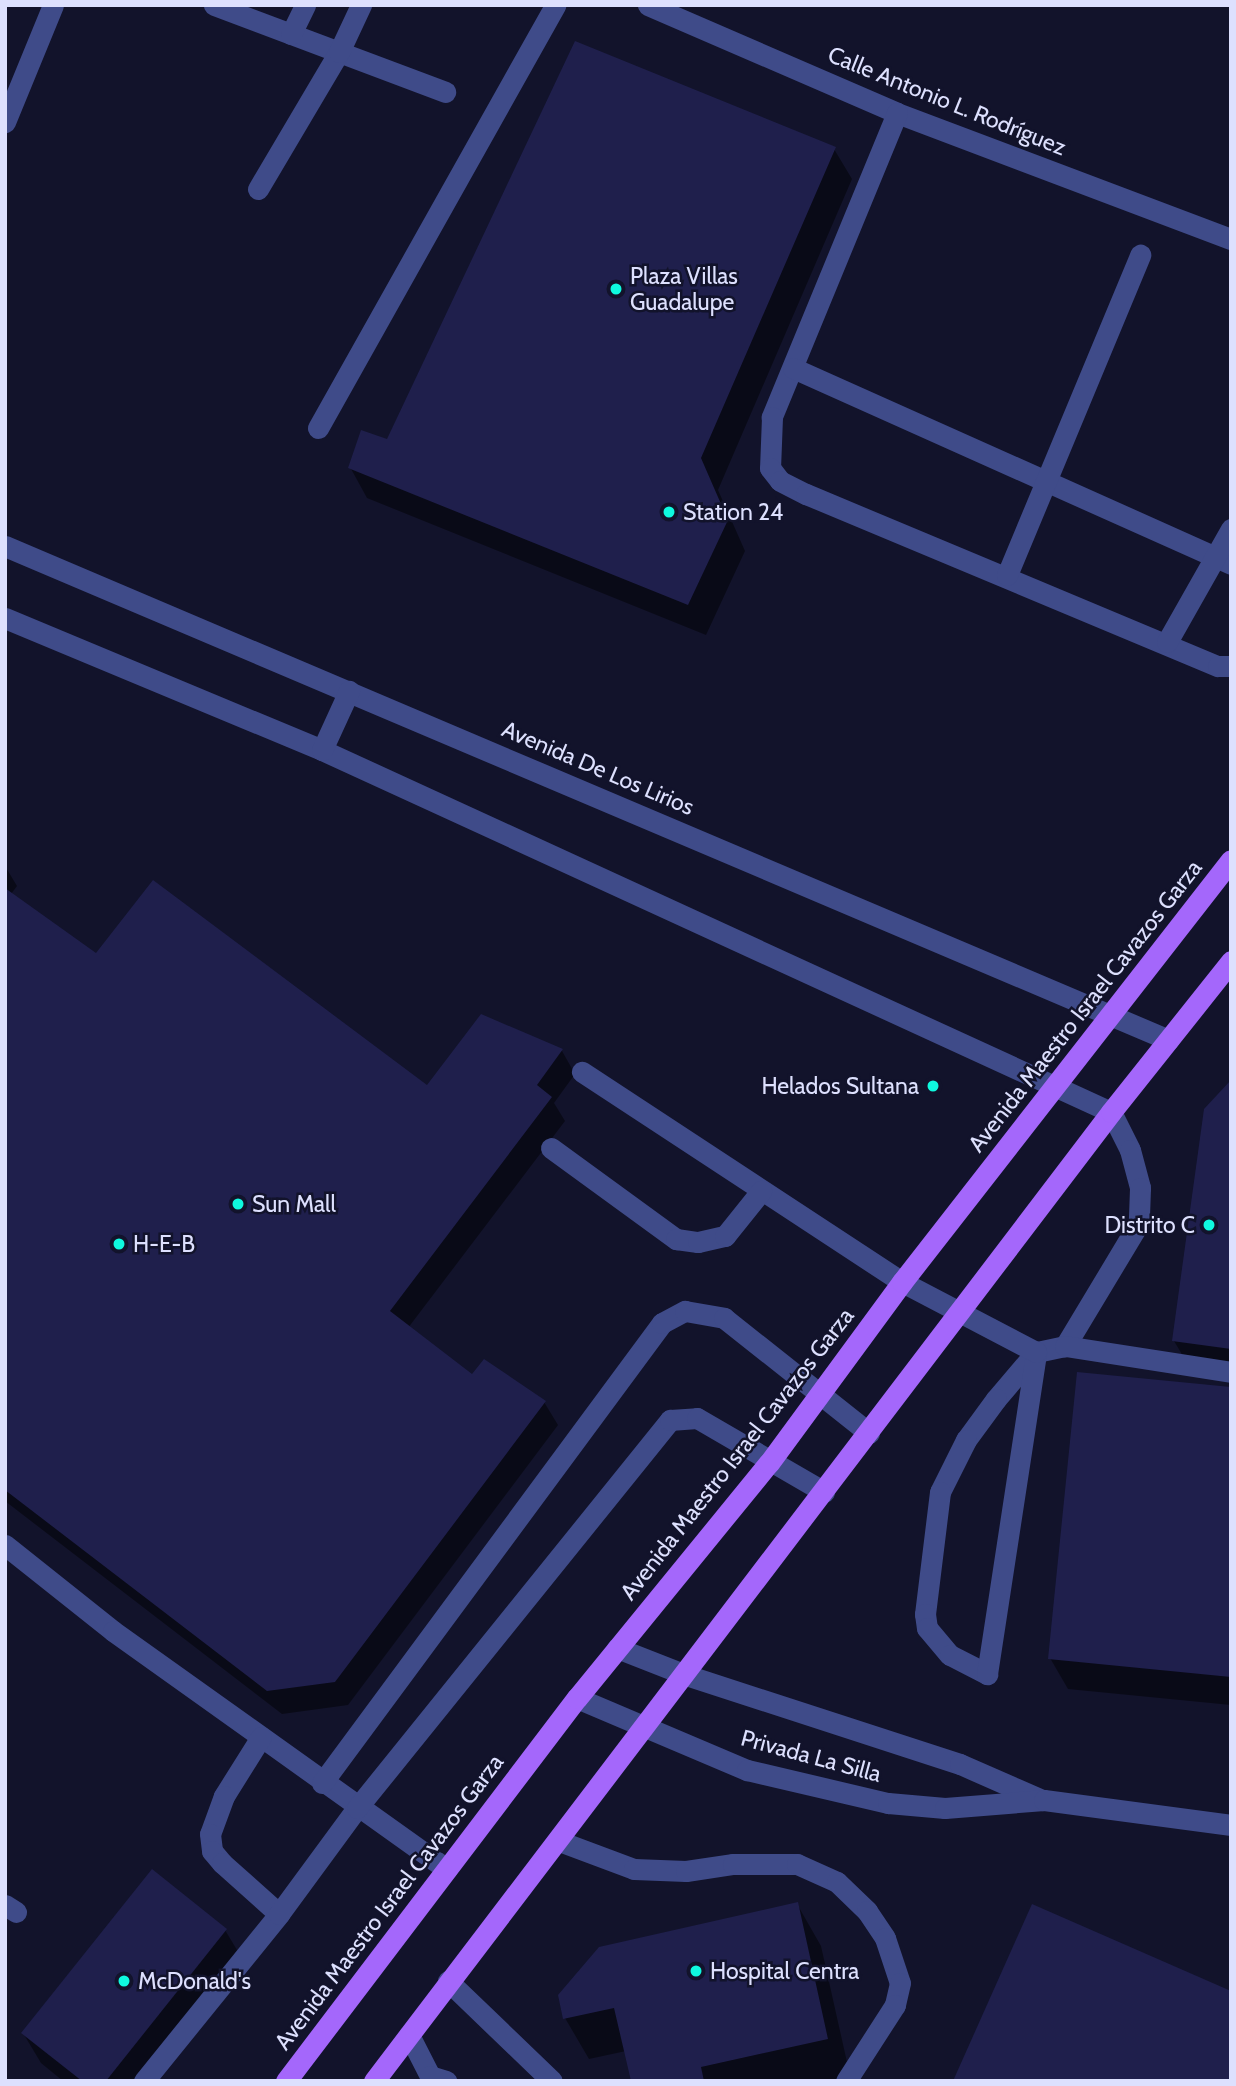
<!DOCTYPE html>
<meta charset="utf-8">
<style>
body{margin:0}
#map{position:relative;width:1236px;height:2086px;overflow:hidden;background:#12132b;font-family:Cabin,sans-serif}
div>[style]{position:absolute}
.shadow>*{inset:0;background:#0007}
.building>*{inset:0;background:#1f1f4c}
.minor>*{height:21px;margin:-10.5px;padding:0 10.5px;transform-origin:10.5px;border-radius:10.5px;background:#3f4b89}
.major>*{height:21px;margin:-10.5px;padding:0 10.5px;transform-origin:10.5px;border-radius:10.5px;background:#a467fb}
.dots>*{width:19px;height:19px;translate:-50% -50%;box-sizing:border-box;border:4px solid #12132b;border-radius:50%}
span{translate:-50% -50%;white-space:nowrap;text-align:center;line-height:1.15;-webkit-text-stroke:5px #12132b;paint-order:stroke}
.street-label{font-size:23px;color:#dde0fe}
.poi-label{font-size:23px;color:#dde0fe}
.left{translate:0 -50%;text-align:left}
.right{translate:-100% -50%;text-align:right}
.frame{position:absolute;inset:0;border:7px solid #dde0fe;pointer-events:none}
</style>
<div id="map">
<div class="shadow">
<i style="clip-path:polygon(834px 149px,852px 179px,718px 490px,745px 551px,706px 635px,367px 498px,350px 467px)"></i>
<i style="clip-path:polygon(5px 866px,17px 886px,11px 894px,96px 956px,428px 1088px,562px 1051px,575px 1074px,554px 1103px,565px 1121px,408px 1328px,472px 1377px,544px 1402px,558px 1425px,348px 1705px,282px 1714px,5px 1501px)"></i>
<i style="clip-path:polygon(1231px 1082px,1231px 1377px,1192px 1371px,1174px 1341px)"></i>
<i style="clip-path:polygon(1231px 1389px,1231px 1705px,1068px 1689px,1050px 1658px)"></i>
<i style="clip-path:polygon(797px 1904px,821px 1946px,851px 2080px,632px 2081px,626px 2051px,589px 2059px,565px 2018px)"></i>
<i style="clip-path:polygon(225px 1930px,243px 1960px,147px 2081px,63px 2081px,41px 2063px,23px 2033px)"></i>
</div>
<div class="building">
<i style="clip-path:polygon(575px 41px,836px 147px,701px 458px,728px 520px,688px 605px,348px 468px,361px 430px,387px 439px)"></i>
<i style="clip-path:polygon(153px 880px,427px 1085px,481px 1014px,563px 1049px,537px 1085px,552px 1097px,390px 1311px,472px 1374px,484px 1359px,546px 1401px,335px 1682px,267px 1691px,5px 1490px,5px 888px,96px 953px)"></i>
<i style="clip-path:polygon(1231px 1080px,1231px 1349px,1172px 1341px,1204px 1109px)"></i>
<i style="clip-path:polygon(1077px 1372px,1231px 1387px,1231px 1677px,1048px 1659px)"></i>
<i style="clip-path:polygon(152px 1869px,227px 1929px,106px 2081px,82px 2081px,21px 2033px)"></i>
<i style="clip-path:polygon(798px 1902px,828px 2039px,701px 2067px,704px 2081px,631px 2081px,614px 2008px,563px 2019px,558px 1995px,599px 1947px)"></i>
<i style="clip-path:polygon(1032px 1904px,1231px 1991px,1231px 2081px,953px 2081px)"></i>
</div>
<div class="minor">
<i style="left:214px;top:5px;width:247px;rotate:20.6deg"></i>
<i style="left:648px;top:5px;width:271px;rotate:23.4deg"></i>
<i style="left:897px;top:113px;width:357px;rotate:20.7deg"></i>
<i style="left:291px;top:34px;width:32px;rotate:-64deg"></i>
<i style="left:897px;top:113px;width:329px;rotate:112.4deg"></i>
<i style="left:772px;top:417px;width:51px;rotate:92.2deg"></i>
<i style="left:770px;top:468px;width:16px;rotate:52deg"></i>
<i style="left:780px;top:481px;width:29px;rotate:27deg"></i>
<i style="left:806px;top:494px;width:446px;rotate:22.7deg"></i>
<i style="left:1218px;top:666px;width:13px"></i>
<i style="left:5px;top:122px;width:126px;rotate:-67.7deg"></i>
<i style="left:258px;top:189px;width:159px;rotate:-59.4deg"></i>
<i style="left:339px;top:52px;width:52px;rotate:-64.9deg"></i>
<i style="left:793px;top:368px;width:480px;rotate:24.1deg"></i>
<i style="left:318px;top:428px;width:485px;rotate:-60.7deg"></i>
<i style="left:5px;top:546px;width:1264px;rotate:23deg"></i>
<i style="left:1007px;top:575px;width:347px;rotate:-67.4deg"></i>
<i style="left:5px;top:618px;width:343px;rotate:22.6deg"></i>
<i style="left:322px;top:750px;width:868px;rotate:24.65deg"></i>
<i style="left:1111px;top:1112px;width:42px;rotate:63.4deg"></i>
<i style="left:1130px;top:1150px;width:39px;rotate:75deg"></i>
<i style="left:1140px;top:1188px;width:35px;rotate:92deg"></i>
<i style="left:1139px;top:1223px;width:144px;rotate:121deg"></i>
<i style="left:1065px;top:1346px;width:30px;rotate:168deg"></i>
<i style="left:1036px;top:1352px;width:62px;rotate:130.4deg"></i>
<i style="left:996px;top:1399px;width:51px;rotate:126.2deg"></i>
<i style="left:966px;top:1440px;width:58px;rotate:116.6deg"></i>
<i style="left:940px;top:1492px;width:123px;rotate:97deg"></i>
<i style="left:925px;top:1614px;width:14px;rotate:82deg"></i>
<i style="left:927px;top:1628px;width:35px;rotate:50deg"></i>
<i style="left:950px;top:1655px;width:42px;rotate:27.2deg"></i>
<i style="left:987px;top:1674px;width:326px;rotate:-81.3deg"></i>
<i style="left:1036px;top:1352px;width:151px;rotate:-152.4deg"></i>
<i style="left:902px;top:1282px;width:383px;rotate:-146.7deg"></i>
<i style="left:1167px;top:642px;width:130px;rotate:-60.5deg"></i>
<i style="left:322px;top:750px;width:65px;rotate:-65.4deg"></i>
<i style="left:551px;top:1148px;width:155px;rotate:36.1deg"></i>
<i style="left:676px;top:1239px;width:22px;rotate:8deg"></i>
<i style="left:698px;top:1242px;width:28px;rotate:-13deg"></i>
<i style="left:725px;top:1236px;width:58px;rotate:-51.3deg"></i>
<i style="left:1065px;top:1346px;width:168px;rotate:8.9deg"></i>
<i style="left:5px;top:1545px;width:138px;rotate:38.5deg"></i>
<i style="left:113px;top:1631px;width:410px;rotate:35.5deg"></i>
<i style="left:617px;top:1648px;width:74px;rotate:21.4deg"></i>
<i style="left:686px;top:1675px;width:288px;rotate:18deg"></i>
<i style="left:960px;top:1764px;width:90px;rotate:23.7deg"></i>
<i style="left:577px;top:1698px;width:185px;rotate:23deg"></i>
<i style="left:747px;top:1770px;width:145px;rotate:13.2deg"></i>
<i style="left:888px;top:1803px;width:57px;rotate:5deg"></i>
<i style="left:945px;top:1808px;width:99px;rotate:-4.6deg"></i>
<i style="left:1044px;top:1800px;width:189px;rotate:7.6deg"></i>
<i style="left:261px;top:1737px;width:70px;rotate:122.1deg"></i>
<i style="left:224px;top:1796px;width:40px;rotate:110.2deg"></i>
<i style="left:210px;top:1834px;width:17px;rotate:83deg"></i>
<i style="left:212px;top:1851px;width:16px;rotate:50deg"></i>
<i style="left:222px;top:1863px;width:76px;rotate:41.8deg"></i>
<i style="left:322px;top:1783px;width:572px;rotate:-53.53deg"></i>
<i style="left:662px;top:1323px;width:26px;rotate:-28deg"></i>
<i style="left:685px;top:1311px;width:40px;rotate:10deg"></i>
<i style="left:724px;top:1318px;width:185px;rotate:38.4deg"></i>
<i style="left:559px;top:1841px;width:80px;rotate:20.5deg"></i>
<i style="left:634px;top:1869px;width:52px;rotate:2.2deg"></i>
<i style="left:686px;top:1871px;width:48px;rotate:-8.5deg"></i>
<i style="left:733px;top:1864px;width:64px"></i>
<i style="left:797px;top:1864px;width:44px;rotate:24.2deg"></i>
<i style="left:837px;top:1882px;width:42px;rotate:44deg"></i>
<i style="left:867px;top:1911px;width:32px;rotate:56deg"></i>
<i style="left:885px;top:1938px;width:47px;rotate:71.6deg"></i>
<i style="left:900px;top:1983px;width:23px;rotate:103deg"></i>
<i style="left:895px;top:2005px;width:90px;rotate:122.8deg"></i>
<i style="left:5px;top:1905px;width:13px;rotate:32deg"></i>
<i style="left:448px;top:1981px;width:144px;rotate:43.9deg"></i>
<i style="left:409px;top:2035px;width:46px;rotate:62.9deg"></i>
<i style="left:430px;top:2076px;width:17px;rotate:17deg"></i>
<i style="left:144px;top:2081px;width:215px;rotate:-51deg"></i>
<i style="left:279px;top:1914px;width:132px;rotate:-53.7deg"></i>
<i style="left:357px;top:1808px;width:499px;rotate:-51.1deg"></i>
<i style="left:670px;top:1420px;width:27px;rotate:-4deg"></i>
<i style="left:697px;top:1418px;width:147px;rotate:30.2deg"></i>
</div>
<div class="major">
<i style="left:286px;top:2081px;width:481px;rotate:-52.8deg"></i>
<i style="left:577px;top:1698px;width:303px;rotate:-50.8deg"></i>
<i style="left:769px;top:1463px;width:225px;rotate:-53.7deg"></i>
<i style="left:902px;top:1282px;width:535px;rotate:-52.06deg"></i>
<i style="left:374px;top:2081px;width:1217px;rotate:-52.74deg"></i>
<i style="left:1111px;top:1112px;width:193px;rotate:-51.5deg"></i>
</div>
<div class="dots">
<i style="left:616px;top:289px;background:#0ff9df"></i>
<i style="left:669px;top:512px;background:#0ff9df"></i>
<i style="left:933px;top:1086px;background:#0ff9df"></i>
<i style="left:238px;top:1204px;background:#0ff9df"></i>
<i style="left:1209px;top:1225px;background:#0ff9df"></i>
<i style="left:119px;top:1244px;background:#0ff9df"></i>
<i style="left:696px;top:1971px;background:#0ff9df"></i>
<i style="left:124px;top:1981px;background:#0ff9df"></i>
</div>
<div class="street-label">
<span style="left:947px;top:101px;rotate:22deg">Calle Antonio L. Rodríguez</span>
<span style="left:598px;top:768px;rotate:23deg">Avenida De Los Lirios</span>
<span style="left:1085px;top:1006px;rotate:-52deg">Avenida Maestro Israel Cavazos Garza</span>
<span style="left:737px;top:1454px;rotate:-52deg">Avenida Maestro Israel Cavazos Garza</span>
<span style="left:811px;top:1756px;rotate:15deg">Privada La Silla</span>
<span style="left:389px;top:1902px;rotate:-53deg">Avenida Maestro Israel Cavazos Garza</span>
</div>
<div class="poi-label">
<span class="left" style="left:630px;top:289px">Plaza Villas<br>Guadalupe</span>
<span class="left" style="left:683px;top:512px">Station 24</span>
<span class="right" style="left:919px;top:1086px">Helados Sultana</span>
<span class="left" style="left:252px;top:1204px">Sun Mall</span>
<span class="right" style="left:1195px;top:1225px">Distrito C</span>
<span class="left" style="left:133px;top:1244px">H-E-B</span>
<span class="left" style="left:710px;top:1971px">Hospital Centra</span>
<span class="left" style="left:138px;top:1981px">McDonald's</span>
</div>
<div class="frame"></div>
</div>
